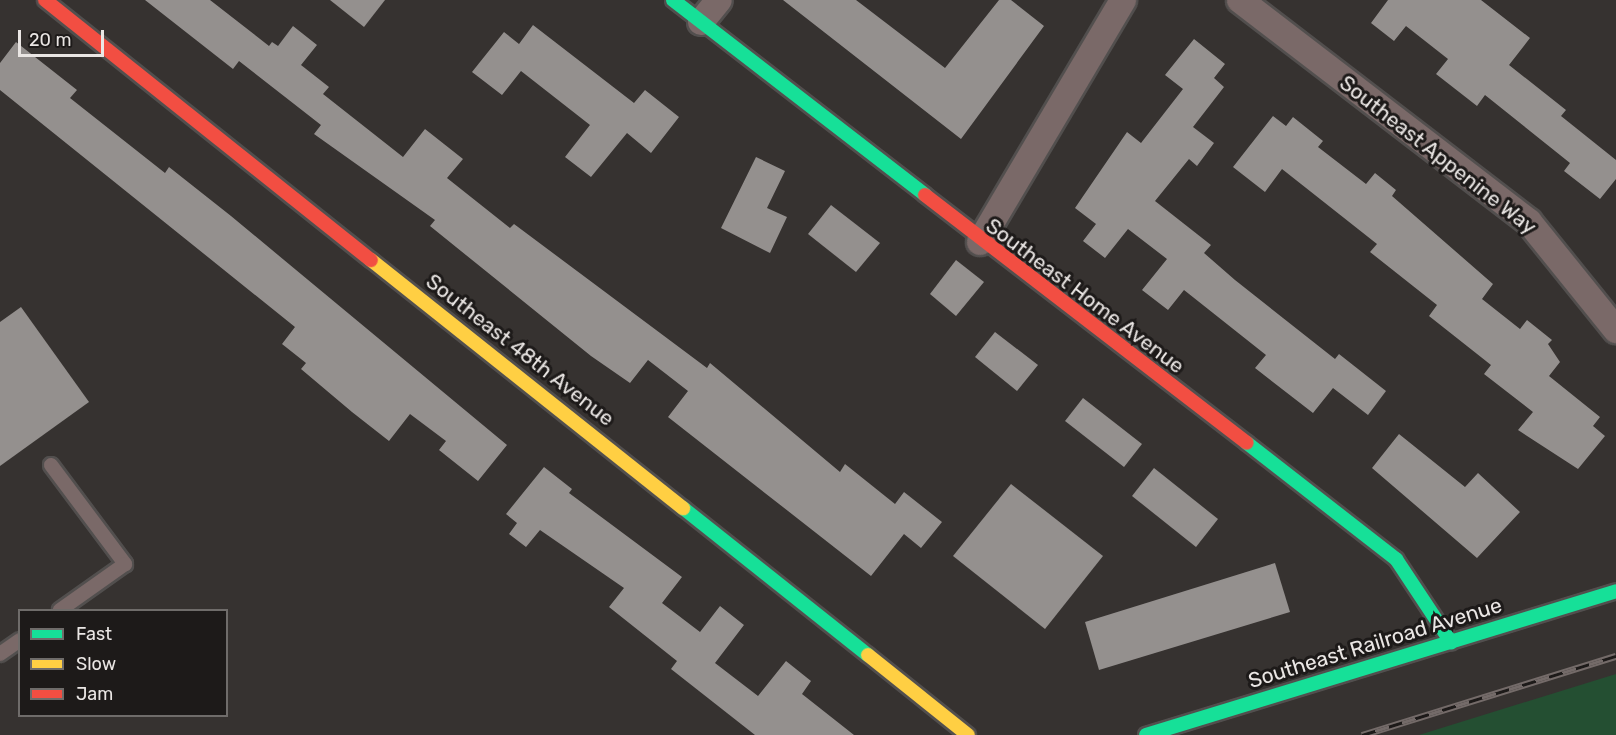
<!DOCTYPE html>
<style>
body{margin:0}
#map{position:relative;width:1616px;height:735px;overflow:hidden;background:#363230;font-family:Rubik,sans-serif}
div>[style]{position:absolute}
.green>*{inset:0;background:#244f32}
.building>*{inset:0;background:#94908e}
.roads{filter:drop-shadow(2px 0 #524f4e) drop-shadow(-2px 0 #524f4e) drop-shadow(0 2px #524f4e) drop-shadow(0 -2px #524f4e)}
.lane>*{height:14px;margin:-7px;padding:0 7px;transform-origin:7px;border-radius:7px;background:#7a6968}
.street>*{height:26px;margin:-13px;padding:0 13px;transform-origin:13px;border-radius:13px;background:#7a6968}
.fast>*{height:14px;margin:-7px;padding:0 7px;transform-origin:7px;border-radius:7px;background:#16e098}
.slow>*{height:14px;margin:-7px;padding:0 7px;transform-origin:7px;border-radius:7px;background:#ffcf43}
.jam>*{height:14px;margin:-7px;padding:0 7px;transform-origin:7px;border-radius:7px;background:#f24e42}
.rail>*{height:7px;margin-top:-3.5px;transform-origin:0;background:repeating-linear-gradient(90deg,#1d1a19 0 14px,#746b69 0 28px);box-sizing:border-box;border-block:2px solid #746b69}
span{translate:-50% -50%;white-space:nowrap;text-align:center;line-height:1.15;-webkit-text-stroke:6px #1d1a19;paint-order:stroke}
.street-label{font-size:21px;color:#eae6e4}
.legend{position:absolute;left:18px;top:609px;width:210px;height:108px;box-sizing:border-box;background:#1d1a19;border:2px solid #6f6c6a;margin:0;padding:8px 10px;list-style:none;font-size:18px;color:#eae6e4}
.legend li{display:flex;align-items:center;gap:12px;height:30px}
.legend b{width:30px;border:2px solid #6f6c6a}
.scale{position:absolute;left:18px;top:30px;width:86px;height:27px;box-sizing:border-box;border:3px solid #eae6e4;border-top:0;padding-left:8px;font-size:18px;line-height:21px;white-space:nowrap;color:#eae6e4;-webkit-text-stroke:4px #1d1a19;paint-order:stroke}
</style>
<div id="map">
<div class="green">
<i style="clip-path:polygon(1616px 674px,1616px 735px,1419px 735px)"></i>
</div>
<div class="building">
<i style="clip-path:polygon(145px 0,210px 0,269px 46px,272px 42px,278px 46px,293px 26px,317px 45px,301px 65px,329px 87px,323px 94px,403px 157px,425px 129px,463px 159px,447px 178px,510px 228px,514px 224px,707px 368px,710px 363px,840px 472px,845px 464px,895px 504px,904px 492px,942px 522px,921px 548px,904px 534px,871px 576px,668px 417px,688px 391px,648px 360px,630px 383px,591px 356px,430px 226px,435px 220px,314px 134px,321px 125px,239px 61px,233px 69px)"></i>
<i style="clip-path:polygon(330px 0,385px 0,364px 27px)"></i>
<i style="clip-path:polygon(783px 0,856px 0,945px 68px,999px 0,1011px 0,1044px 26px,961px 139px)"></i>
<i style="clip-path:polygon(1388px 0,1481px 0,1530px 38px,1509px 65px,1566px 110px,1561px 116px,1616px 160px,1616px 179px,1600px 199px,1564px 171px,1570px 163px,1485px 95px,1477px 106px,1436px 74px,1448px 59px,1406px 26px,1394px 41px,1371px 23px)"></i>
<i style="clip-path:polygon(533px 25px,634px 103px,645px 90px,679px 117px,651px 153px,627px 133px,591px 177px,565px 157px,590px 125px,521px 71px,502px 95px,472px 72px,504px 32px,519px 44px)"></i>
<i style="clip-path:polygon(1194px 39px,1225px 64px,1214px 78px,1224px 87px,1193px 127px,1214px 143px,1197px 166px,1189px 159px,1155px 201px,1211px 245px,1204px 253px,1235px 280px,1335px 359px,1339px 354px,1386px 391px,1368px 415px,1333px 388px,1313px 413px,1255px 368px,1266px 355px,1184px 290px,1168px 310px,1142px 290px,1167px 259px,1128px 229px,1105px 258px,1083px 241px,1096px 224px,1075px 208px,1127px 132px,1141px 143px,1183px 89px,1165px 75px)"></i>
<i style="clip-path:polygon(16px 42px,77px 90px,70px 98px,165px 173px,169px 167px,231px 216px,507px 445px,478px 481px,439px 450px,446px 441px,410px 414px,389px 441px,352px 412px,301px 369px,306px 363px,282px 344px,295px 327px,0 90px,0 63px)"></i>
<i style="clip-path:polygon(1273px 116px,1286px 126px,1293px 117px,1323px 141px,1318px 147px,1366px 184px,1375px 173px,1396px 190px,1392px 196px,1493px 284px,1482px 299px,1520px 329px,1527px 320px,1552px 340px,1548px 344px,1560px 362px,1549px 376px,1600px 417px,1593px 426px,1605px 436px,1578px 469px,1518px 430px,1533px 412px,1484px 374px,1491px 365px,1429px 316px,1437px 305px,1370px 252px,1377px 244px,1282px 169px,1265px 192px,1233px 167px)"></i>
<i style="clip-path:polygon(756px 157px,785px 171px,767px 208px,787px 217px,770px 253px,721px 228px)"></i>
<i style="clip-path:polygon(831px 205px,880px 243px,856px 272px,808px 234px)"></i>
<i style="clip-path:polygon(956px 260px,984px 282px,956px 316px,930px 294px)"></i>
<i style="clip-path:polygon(21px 307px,89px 402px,0 466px,0 322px)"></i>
<i style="clip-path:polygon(995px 332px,1038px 365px,1017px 391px,975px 357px)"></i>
<i style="clip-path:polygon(1083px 398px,1142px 444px,1124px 467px,1065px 421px)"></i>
<i style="clip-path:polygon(1399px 434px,1465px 487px,1478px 473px,1520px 512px,1477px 558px,1372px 468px)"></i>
<i style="clip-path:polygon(544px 467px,572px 489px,569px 493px,682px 577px,662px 603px,700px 632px,720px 606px,744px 625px,715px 663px,758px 696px,786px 661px,811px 681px,802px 694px,854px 735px,755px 735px,671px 669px,677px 661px,609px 607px,624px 588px,540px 530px,526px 547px,509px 534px,517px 523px,506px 514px)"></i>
<i style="clip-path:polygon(1154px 468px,1218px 519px,1196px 547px,1132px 496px)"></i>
<i style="clip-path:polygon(1011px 484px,1103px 556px,1045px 629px,953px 556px)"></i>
<i style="clip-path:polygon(1275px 563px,1290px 612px,1099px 670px,1085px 622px)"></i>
</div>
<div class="roads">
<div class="lane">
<i style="left:51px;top:465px;width:124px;rotate:53.2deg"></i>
<i style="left:125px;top:564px;width:80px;rotate:144.7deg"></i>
<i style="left:0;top:654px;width:24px;rotate:-35deg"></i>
</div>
<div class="street">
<i style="left:1240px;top:0;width:364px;rotate:37.5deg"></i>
<i style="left:1529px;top:222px;width:139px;rotate:51.1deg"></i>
<i style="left:701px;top:22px;width:28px;rotate:-51deg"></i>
<i style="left:980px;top:242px;width:281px;rotate:-59.4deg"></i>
</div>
<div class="fast">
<i style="left:673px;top:0;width:319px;rotate:37.7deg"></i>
<i style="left:1247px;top:443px;width:189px;rotate:37.9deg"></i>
<i style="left:1396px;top:559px;width:100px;rotate:56.5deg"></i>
<i style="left:683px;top:508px;width:236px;rotate:38.5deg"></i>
<i style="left:1146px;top:735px;width:492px;rotate:-17deg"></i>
</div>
<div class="slow">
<i style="left:371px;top:260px;width:399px;rotate:38.5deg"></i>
<i style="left:868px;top:655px;width:128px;rotate:38.7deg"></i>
</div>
<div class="jam">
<i style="left:45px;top:0;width:417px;rotate:38.6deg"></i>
<i style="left:925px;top:195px;width:406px;rotate:37.6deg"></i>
</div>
</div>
<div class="rail">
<i style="left:1362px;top:735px;width:266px;rotate:-17.3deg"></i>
</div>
<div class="street-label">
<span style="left:1438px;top:155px;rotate:38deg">Southeast Appenine Way</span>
<span style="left:1085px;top:296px;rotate:37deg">Southeast Home Avenue</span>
<span style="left:520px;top:350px;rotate:38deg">Southeast 48th Avenue</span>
<span style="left:1375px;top:643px;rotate:-17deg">Southeast Railroad Avenue</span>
</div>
<ul class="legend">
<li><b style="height:8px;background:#16e098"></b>Fast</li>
<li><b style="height:8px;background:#ffcf43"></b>Slow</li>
<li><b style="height:8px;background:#f24e42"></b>Jam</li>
</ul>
<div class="scale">20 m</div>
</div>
